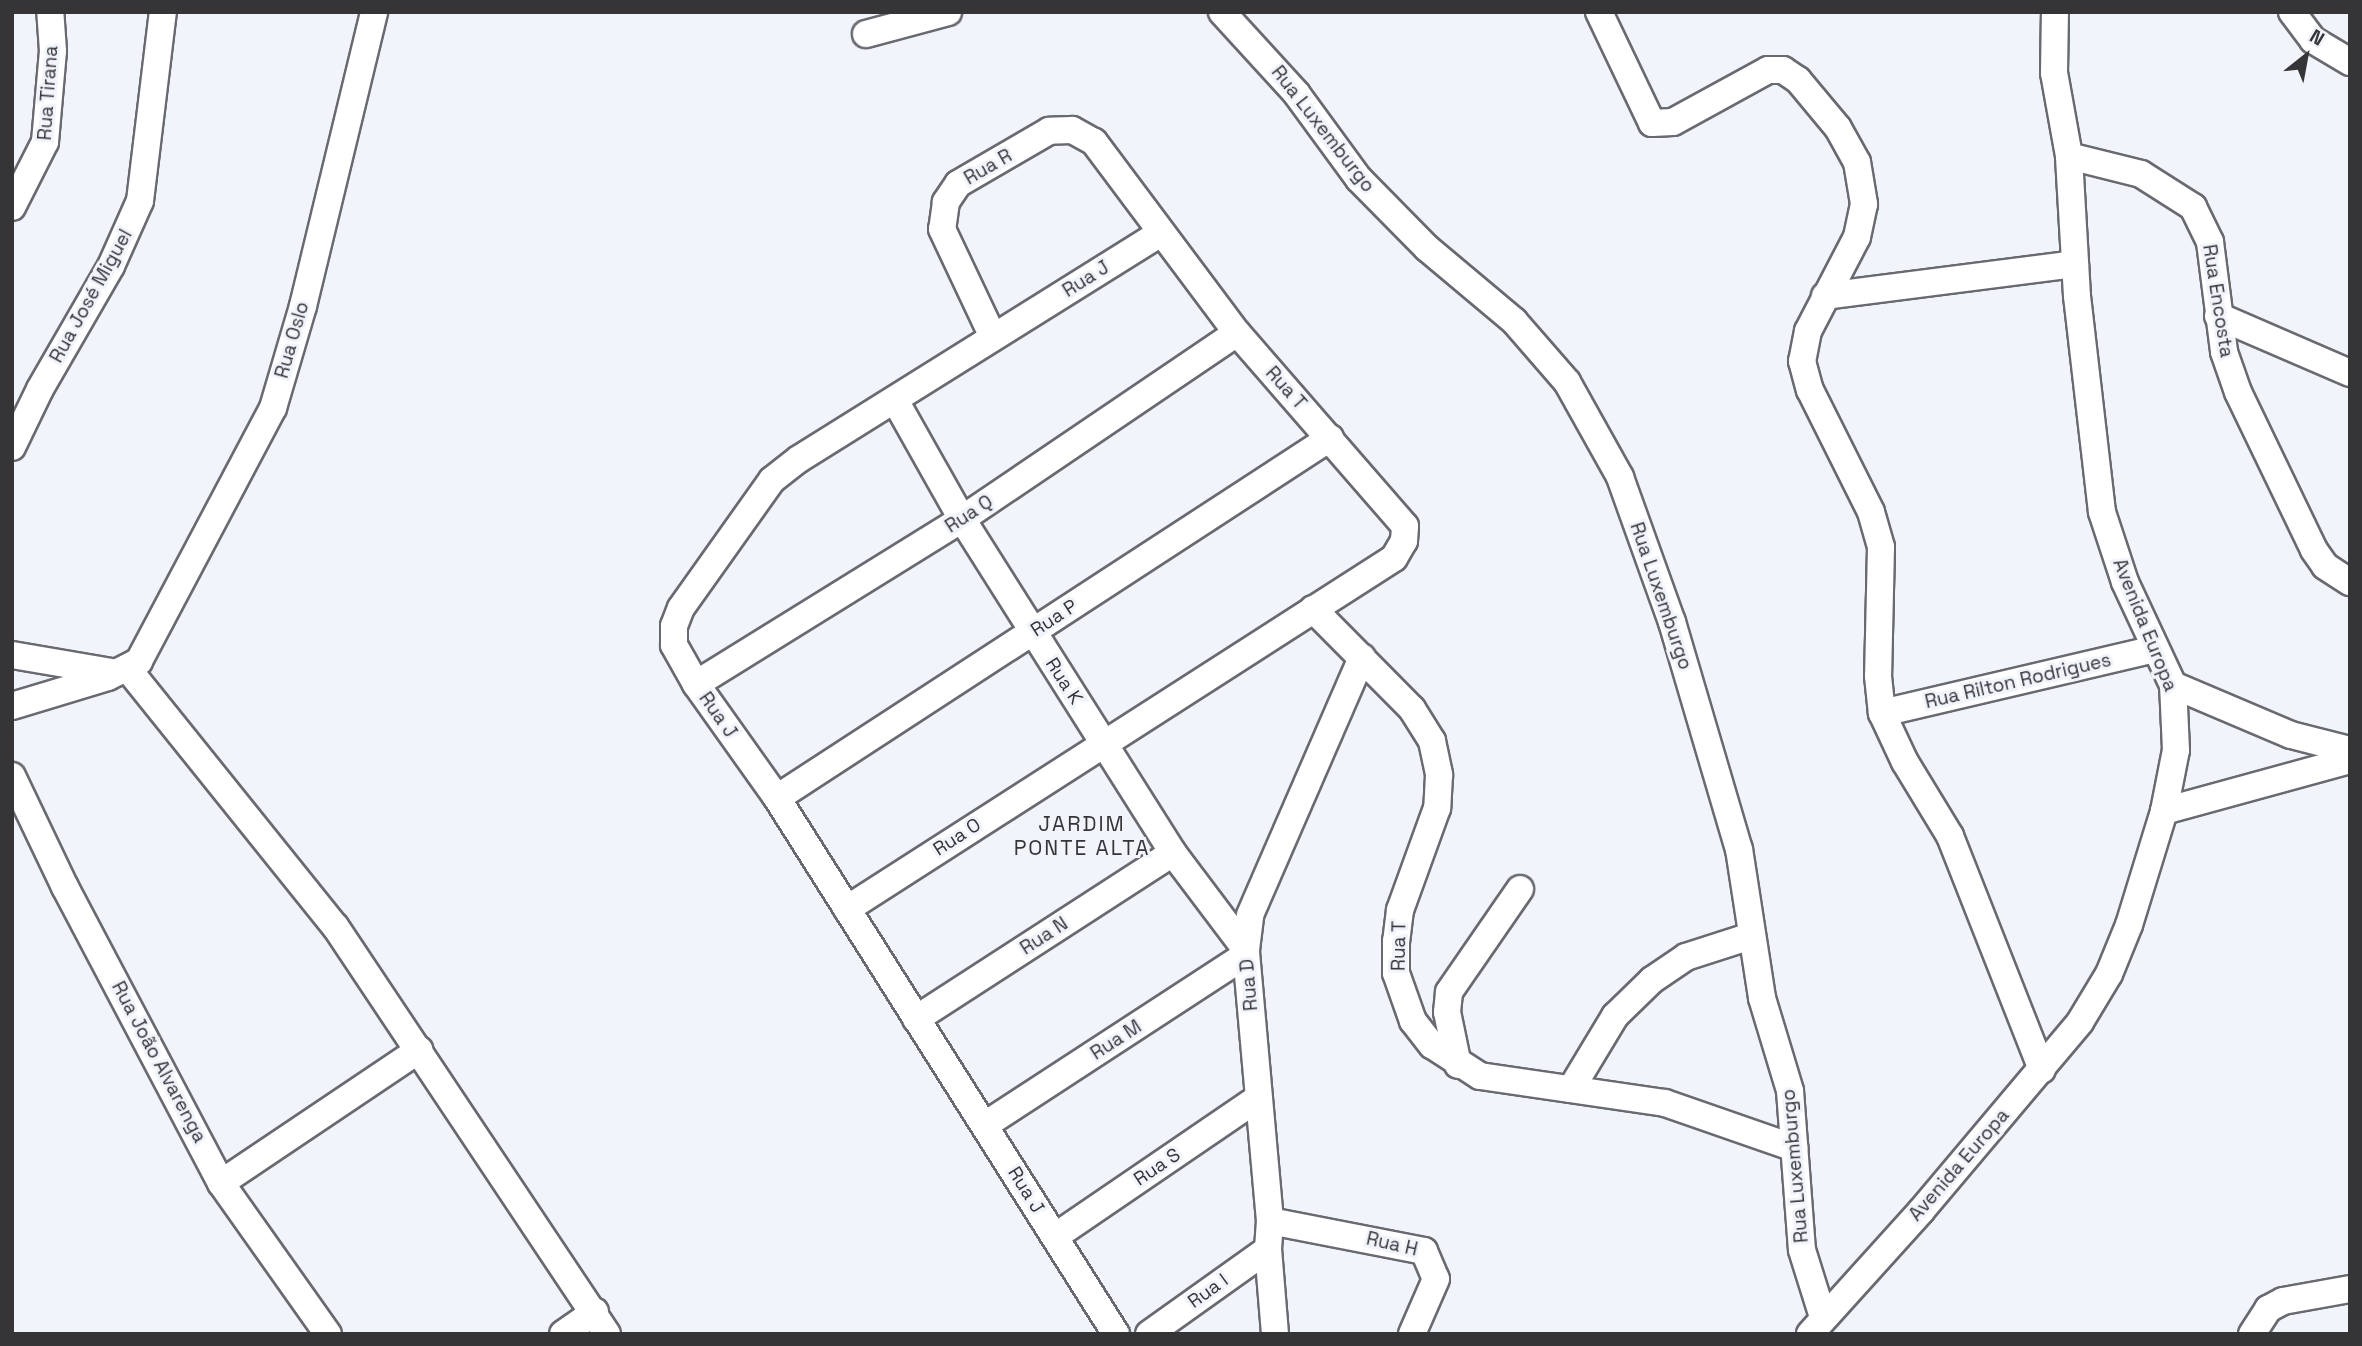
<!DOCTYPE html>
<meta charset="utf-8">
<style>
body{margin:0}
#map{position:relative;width:2362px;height:1346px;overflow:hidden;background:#f2f4fc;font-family:"Space Grotesk",sans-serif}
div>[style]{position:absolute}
.roads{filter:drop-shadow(2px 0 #696a71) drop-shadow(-2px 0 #696a71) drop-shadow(0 2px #696a71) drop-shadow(0 -2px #696a71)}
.minor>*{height:26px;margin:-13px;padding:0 13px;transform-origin:13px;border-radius:13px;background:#fff}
span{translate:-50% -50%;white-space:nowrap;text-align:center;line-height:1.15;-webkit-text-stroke:6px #f2f4fc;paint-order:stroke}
.street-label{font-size:19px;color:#353538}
.neighbourhood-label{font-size:21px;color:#353538;letter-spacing:2px}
.frame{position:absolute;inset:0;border:14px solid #353538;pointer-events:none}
.north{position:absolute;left:2271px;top:21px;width:70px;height:70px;-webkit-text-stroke:5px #f2f4fc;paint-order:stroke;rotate:31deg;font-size:19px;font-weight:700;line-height:28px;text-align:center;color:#353538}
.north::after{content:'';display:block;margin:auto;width:24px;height:32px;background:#353538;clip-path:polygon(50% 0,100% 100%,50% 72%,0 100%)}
</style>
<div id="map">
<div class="roads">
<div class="minor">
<i style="left:1222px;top:12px;width:110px;rotate:47.6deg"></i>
<i style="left:1296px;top:93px;width:107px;rotate:53.8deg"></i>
<i style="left:1359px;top:179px;width:97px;rotate:45.4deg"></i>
<i style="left:1427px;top:248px;width:114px;rotate:40deg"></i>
<i style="left:1514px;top:321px;width:81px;rotate:49deg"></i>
<i style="left:1567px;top:382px;width:109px;rotate:60.8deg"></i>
<i style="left:1620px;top:477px;width:154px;rotate:70.3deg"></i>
<i style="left:1672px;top:622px;width:237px;rotate:73.6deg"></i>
<i style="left:1739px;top:849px;width:151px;rotate:81.2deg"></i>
<i style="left:1762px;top:998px;width:97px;rotate:73.2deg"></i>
<i style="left:1790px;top:1091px;width:159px;rotate:85.7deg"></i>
<i style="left:1802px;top:1250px;width:70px;rotate:72.6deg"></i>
<i style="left:1599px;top:12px;width:123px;rotate:64.5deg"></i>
<i style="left:1652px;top:123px;width:21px;rotate:-3deg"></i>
<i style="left:1673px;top:122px;width:108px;rotate:-28.7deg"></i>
<i style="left:1768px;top:70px;width:15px"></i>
<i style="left:1783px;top:70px;width:18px;rotate:34deg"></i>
<i style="left:1798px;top:80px;width:62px;rotate:50.2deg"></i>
<i style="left:1838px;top:128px;width:39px;rotate:61deg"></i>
<i style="left:1857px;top:162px;width:43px;rotate:80.5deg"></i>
<i style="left:1864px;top:204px;width:34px;rotate:102deg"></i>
<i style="left:1857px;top:237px;width:106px;rotate:117.5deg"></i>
<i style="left:1808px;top:331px;width:31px;rotate:101deg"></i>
<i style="left:1802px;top:361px;width:30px;rotate:75deg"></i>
<i style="left:1810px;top:390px;width:136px;rotate:63.4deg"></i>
<i style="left:1871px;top:512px;width:36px;rotate:74deg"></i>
<i style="left:1881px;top:547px;width:129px;rotate:91.3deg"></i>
<i style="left:1878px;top:676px;width:37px;rotate:84deg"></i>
<i style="left:1882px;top:713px;width:54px;rotate:64.9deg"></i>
<i style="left:1905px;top:762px;width:87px;rotate:58.7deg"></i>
<i style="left:1950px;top:836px;width:251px;rotate:68.5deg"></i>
<i style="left:2292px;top:12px;width:35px;rotate:53deg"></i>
<i style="left:2313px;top:40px;width:43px;rotate:30.7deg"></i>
<i style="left:866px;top:34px;width:85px;rotate:-15deg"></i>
<i style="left:2069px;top:156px;width:74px;rotate:14deg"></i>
<i style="left:2141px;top:174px;width:62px;rotate:32.4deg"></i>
<i style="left:2193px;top:207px;width:39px;rotate:64deg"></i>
<i style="left:2210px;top:242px;width:111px;rotate:82.7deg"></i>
<i style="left:2224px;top:352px;width:42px;rotate:70.7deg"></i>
<i style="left:2238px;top:392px;width:175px;rotate:64.3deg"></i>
<i style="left:2314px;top:550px;width:19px;rotate:55deg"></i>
<i style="left:2325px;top:566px;width:30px;rotate:33deg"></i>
<i style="left:12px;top:207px;width:73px;rotate:-63.1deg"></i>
<i style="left:45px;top:142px;width:91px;rotate:-85deg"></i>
<i style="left:53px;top:51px;width:39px;rotate:-94deg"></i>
<i style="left:1825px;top:296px;width:252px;rotate:-7.3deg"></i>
<i style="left:2218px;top:316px;width:144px;rotate:23.4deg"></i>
<i style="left:896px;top:402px;width:134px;rotate:60.6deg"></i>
<i style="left:962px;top:519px;width:395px;rotate:57.7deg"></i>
<i style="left:1173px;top:853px;width:121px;rotate:53deg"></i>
<i style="left:12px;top:447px;width:64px;rotate:-64.2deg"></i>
<i style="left:40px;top:389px;width:142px;rotate:-60deg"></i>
<i style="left:111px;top:266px;width:71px;rotate:-66deg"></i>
<i style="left:140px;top:201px;width:190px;rotate:-83.1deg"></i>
<i style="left:1313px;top:609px;width:141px;rotate:45.3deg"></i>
<i style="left:1412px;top:709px;width:38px;rotate:58deg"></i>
<i style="left:1432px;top:741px;width:35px;rotate:78deg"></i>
<i style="left:1439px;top:775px;width:33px;rotate:93deg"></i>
<i style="left:1437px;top:808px;width:109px;rotate:109.9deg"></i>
<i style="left:1400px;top:910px;width:31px;rotate:97deg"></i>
<i style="left:1396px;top:941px;width:32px;rotate:90deg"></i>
<i style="left:1396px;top:973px;width:51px;rotate:70.5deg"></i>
<i style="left:1413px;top:1021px;width:31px;rotate:52deg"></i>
<i style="left:1432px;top:1045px;width:57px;rotate:32.9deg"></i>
<i style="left:1480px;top:1076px;width:187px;rotate:8.3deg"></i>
<i style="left:1665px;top:1103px;width:137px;rotate:19.2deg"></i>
<i style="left:12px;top:655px;width:100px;rotate:9.7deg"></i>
<i style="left:128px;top:669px;width:330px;rotate:51.2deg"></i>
<i style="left:335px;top:926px;width:490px;rotate:56.3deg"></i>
<i style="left:696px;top:684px;width:313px;rotate:-31.8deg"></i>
<i style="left:962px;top:519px;width:332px;rotate:-34.1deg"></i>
<i style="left:2173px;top:685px;width:128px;rotate:23deg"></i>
<i style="left:2291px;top:735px;width:61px;rotate:14.3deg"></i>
<i style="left:12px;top:706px;width:100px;rotate:-16.8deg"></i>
<i style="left:108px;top:677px;width:35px;rotate:-27deg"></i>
<i style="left:139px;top:661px;width:286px;rotate:-62.1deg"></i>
<i style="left:273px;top:408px;width:106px;rotate:-73.6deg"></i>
<i style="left:303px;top:306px;width:302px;rotate:-76.4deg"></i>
<i style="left:1882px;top:713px;width:279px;rotate:-13.2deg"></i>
<i style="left:12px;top:776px;width:123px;rotate:64.5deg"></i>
<i style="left:65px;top:887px;width:335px;rotate:62.2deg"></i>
<i style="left:221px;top:1183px;width:185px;rotate:54.7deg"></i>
<i style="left:777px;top:798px;width:660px;rotate:-33.06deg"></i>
<i style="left:2164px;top:811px;width:193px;rotate:-15.3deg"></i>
<i style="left:847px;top:909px;width:650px;rotate:-32.69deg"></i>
<i style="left:1394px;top:558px;width:20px;rotate:-60deg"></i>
<i style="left:1404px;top:541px;width:15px;rotate:-86deg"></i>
<i style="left:1405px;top:526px;width:256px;rotate:-131deg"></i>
<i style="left:1237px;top:333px;width:239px;rotate:-126.8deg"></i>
<i style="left:1094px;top:142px;width:25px;rotate:-151deg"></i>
<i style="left:1072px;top:130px;width:23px;rotate:178deg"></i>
<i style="left:1049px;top:131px;width:105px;rotate:149.8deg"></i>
<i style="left:958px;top:184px;width:22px;rotate:124deg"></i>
<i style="left:946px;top:202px;width:27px;rotate:98deg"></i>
<i style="left:942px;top:229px;width:119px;rotate:64.7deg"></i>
<i style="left:916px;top:1019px;width:306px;rotate:-32.9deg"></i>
<i style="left:1458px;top:1065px;width:54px;rotate:-101.7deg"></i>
<i style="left:1447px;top:1012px;width:20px;rotate:-84deg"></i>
<i style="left:1449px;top:992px;width:125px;rotate:-55.4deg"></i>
<i style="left:1571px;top:1089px;width:85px;rotate:-58.9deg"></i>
<i style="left:1615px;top:1016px;width:52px;rotate:-44.2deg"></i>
<i style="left:1652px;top:980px;width:41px;rotate:-34.1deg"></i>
<i style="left:1686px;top:957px;width:68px;rotate:-17.9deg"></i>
<i style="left:985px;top:1125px;width:311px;rotate:-33.1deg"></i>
<i style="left:221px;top:1183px;width:239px;rotate:-33.9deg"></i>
<i style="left:1270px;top:1221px;width:157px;rotate:11deg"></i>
<i style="left:1424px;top:1251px;width:30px;rotate:67deg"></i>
<i style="left:1436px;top:1279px;width:60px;rotate:113.6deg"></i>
<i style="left:1056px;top:1236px;width:245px;rotate:-34.3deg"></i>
<i style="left:563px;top:1334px;width:39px;rotate:-35deg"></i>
<i style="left:1116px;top:1334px;width:634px;rotate:-122.31deg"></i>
<i style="left:777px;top:798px;width:140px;rotate:-125.4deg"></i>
<i style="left:696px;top:684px;width:45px;rotate:-119.4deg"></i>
<i style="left:674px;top:645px;width:19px;rotate:-90deg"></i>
<i style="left:674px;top:626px;width:19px;rotate:-69deg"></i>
<i style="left:681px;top:608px;width:157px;rotate:-54.6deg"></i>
<i style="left:772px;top:480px;width:34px;rotate:-38deg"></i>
<i style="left:799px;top:459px;width:425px;rotate:-32deg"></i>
<i style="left:1149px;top:1334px;width:146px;rotate:-35.5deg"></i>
<i style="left:1275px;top:1334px;width:85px;rotate:-94.7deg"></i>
<i style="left:1268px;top:1249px;width:28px;rotate:-86deg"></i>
<i style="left:1270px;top:1221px;width:272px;rotate:-95.1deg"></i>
<i style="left:1246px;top:950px;width:35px;rotate:-83deg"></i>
<i style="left:1250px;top:915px;width:281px;rotate:-66.5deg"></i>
<i style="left:1810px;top:1334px;width:166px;rotate:-47.9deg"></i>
<i style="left:1921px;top:1211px;width:247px;rotate:-49.9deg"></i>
<i style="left:2080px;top:1022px;width:56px;rotate:-58.9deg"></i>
<i style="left:2109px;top:974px;width:53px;rotate:-67.8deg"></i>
<i style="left:2129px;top:925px;width:119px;rotate:-72.9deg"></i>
<i style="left:2164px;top:811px;width:62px;rotate:-78.9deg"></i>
<i style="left:2176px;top:750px;width:65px;rotate:-92.6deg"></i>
<i style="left:2173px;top:685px;width:114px;rotate:-115deg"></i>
<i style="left:2125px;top:582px;width:74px;rotate:-108.2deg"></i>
<i style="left:2102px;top:512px;width:217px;rotate:-96.6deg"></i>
<i style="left:2077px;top:296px;width:140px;rotate:-93.3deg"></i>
<i style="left:2069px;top:156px;width:84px;rotate:-100.2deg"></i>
<i style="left:2054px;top:73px;width:61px;rotate:-89.1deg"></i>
<i style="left:2252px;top:1334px;width:30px;rotate:-57deg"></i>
<i style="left:2268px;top:1309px;width:17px;rotate:-28deg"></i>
<i style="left:2283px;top:1301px;width:68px;rotate:-10.2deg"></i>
</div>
</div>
<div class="street-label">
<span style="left:48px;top:93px;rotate:-86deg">Rua Tirana</span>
<span style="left:1323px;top:129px;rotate:52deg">Rua Luxemburgo</span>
<span style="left:988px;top:167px;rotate:-30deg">Rua R</span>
<span style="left:1086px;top:279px;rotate:-32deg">Rua J</span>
<span style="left:91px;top:296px;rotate:-61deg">Rua José Miguel</span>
<span style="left:2218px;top:301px;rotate:81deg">Rua Encosta</span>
<span style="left:292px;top:340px;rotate:-74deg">Rua Oslo</span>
<span style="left:1286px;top:388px;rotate:48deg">Rua T</span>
<span style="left:969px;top:514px;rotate:-33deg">Rua Q</span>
<span style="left:1661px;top:596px;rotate:71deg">Rua Luxemburgo</span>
<span style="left:1054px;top:618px;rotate:-33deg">Rua P</span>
<span style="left:2145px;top:625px;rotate:68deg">Avenida Europa</span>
<span style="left:1064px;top:681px;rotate:57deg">Rua K</span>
<span style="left:2018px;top:681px;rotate:-13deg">Rua Rilton Rodrigues</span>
<span style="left:718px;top:715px;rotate:55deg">Rua J</span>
<span style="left:957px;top:837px;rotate:-33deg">Rua O</span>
<span style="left:1044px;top:936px;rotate:-33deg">Rua N</span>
<span style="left:1399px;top:946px;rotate:-89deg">Rua T</span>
<span style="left:1249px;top:985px;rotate:-95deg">Rua D</span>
<span style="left:1116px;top:1040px;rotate:-33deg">Rua M</span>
<span style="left:159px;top:1062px;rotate:62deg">Rua João Alvarenga</span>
<span style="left:1959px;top:1165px;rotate:-49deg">Avenida Europa</span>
<span style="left:1795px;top:1166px;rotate:-95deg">Rua Luxemburgo</span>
<span style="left:1157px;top:1167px;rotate:-34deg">Rua S</span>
<span style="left:1026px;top:1190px;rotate:58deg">Rua J</span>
<span style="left:1392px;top:1244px;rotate:13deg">Rua H</span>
<span style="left:1208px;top:1291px;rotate:-36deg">Rua I</span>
</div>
<div class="neighbourhood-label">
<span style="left:1082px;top:836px">JARDIM<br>PONTE ALTA</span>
</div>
<div class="frame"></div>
<div class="north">N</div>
</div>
